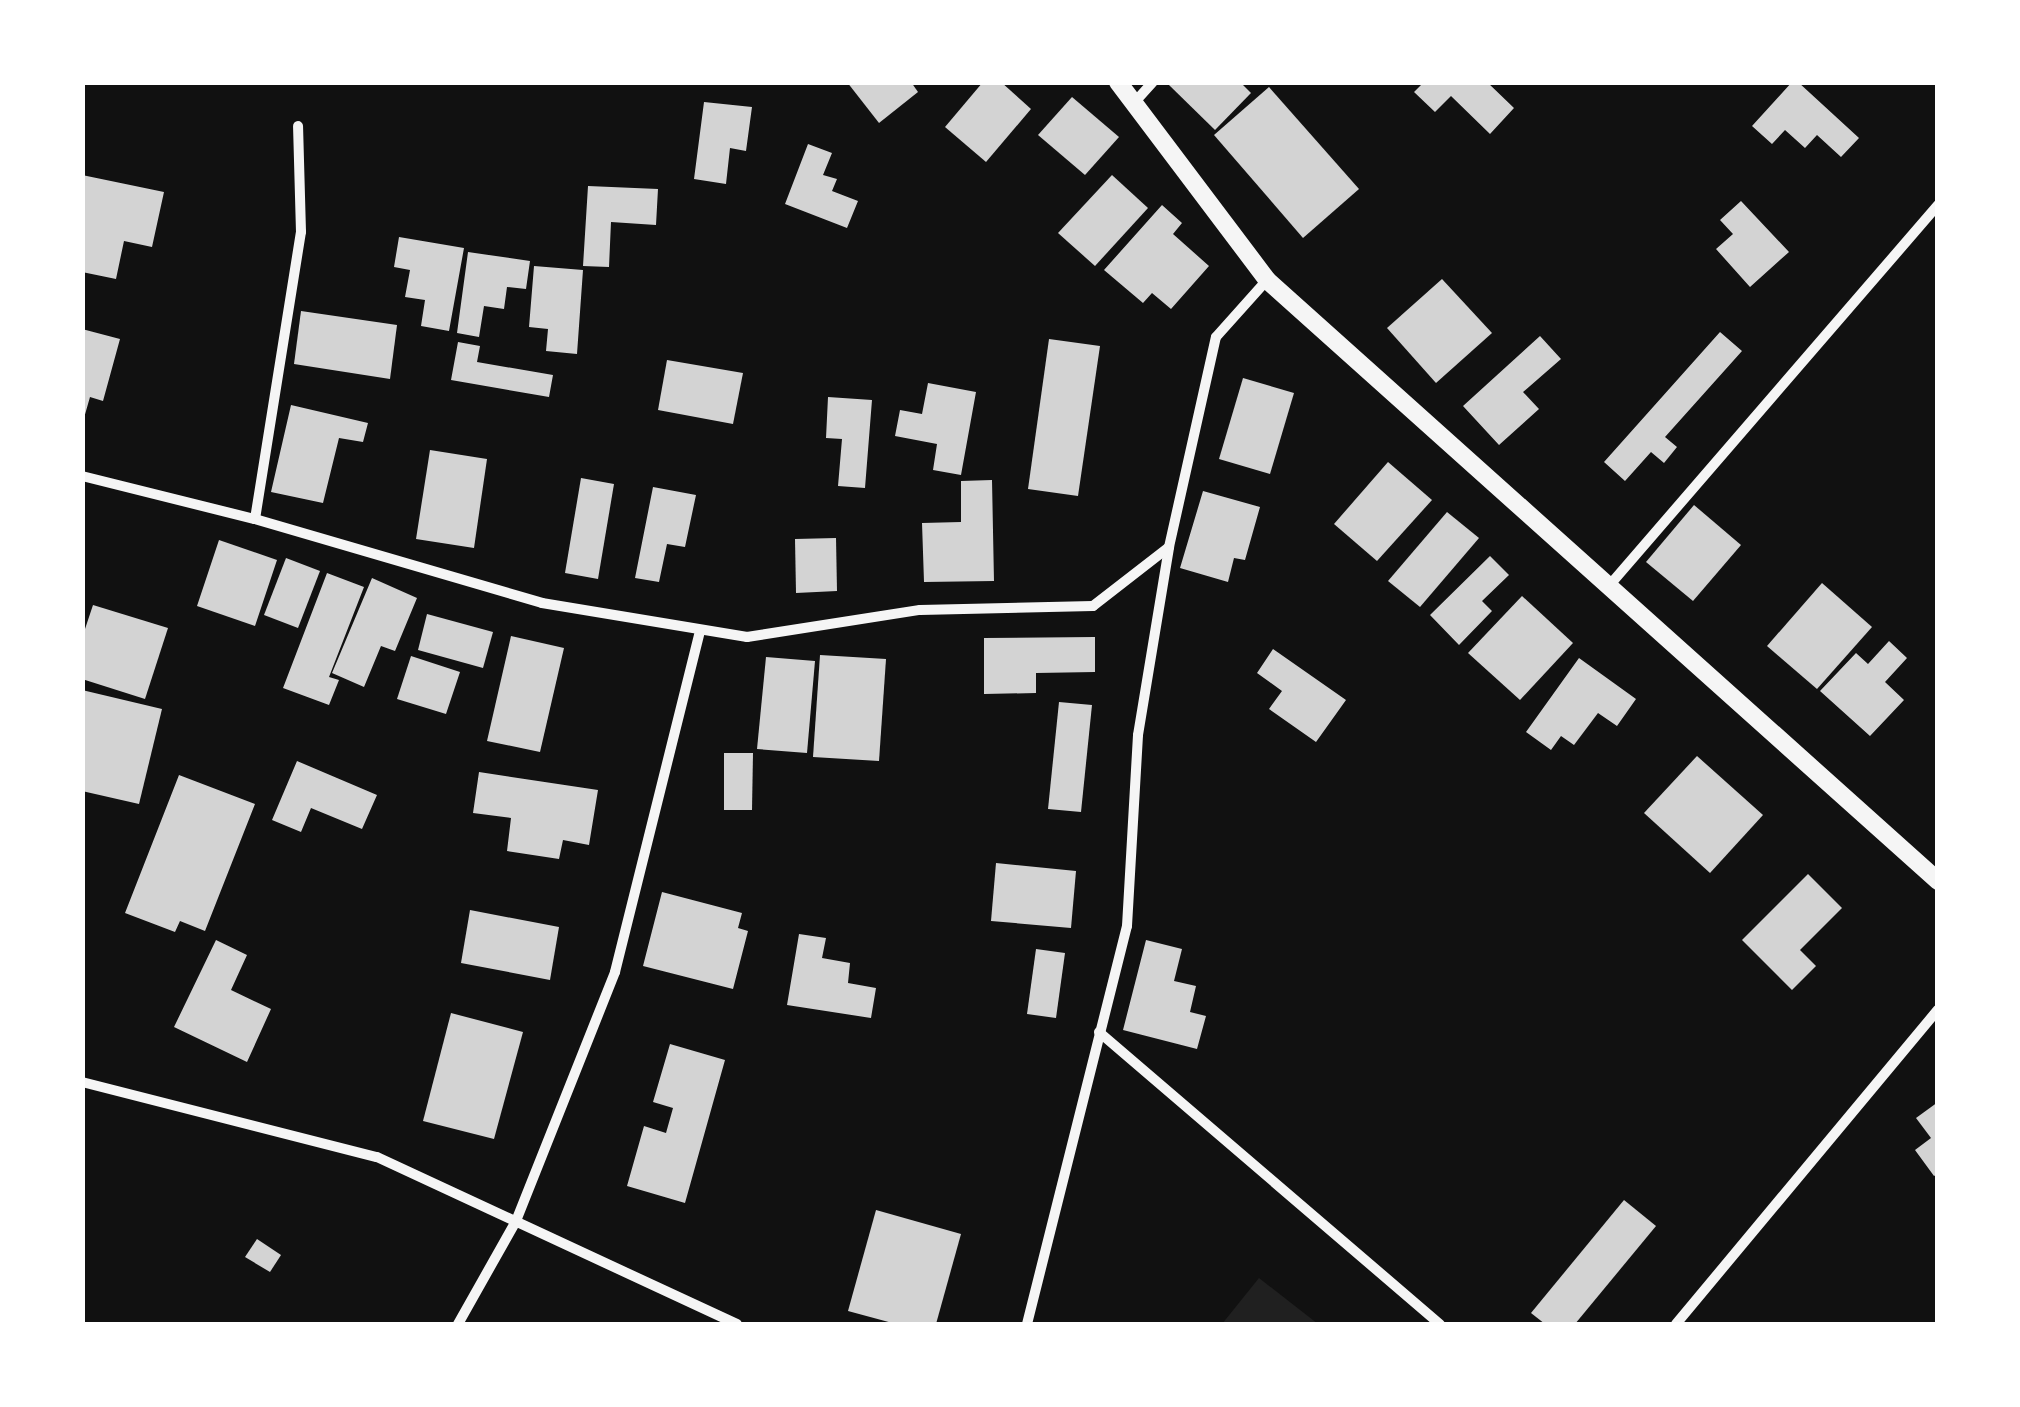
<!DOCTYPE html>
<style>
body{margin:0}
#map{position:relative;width:2020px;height:1407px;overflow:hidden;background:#111;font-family:"Work Sans",sans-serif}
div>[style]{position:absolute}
.green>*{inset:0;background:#202020}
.building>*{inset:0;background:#d3d3d3}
.minor>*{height:10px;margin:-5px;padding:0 5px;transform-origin:5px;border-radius:5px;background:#f5f5f5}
.tertiary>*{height:18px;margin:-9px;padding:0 9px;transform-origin:9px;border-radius:9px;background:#f5f5f5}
span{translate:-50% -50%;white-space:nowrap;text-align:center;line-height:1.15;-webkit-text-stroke:10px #fff;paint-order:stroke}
.frame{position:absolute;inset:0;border:85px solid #fff;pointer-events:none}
</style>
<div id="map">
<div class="green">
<i style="clip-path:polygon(1259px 1278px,1318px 1324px,1222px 1324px)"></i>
</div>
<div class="building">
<i style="clip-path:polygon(847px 82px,911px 82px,918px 92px,879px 123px)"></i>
<i style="clip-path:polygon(983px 82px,1001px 82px,1031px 109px,986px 162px,945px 127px)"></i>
<i style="clip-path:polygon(1171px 82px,1240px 82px,1251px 93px,1215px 130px,1169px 85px)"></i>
<i style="clip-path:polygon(1424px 82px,1487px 82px,1514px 108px,1490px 134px,1451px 96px,1435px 112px,1414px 92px)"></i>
<i style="clip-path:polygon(1792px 82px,1798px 82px,1859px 138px,1841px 157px,1817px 135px,1805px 148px,1785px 130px,1772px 144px,1752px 126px)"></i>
<i style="clip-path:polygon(1269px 87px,1359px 189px,1303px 238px,1214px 135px)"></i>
<i style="clip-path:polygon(1072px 97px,1119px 137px,1085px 175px,1038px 135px)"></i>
<i style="clip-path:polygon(704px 102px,752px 107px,746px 151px,730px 148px,726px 184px,694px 179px)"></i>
<i style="clip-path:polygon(808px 144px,832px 153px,823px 175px,837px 179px,832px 191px,858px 201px,847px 228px,785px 204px)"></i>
<i style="clip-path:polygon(82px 175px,164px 192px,152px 247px,124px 241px,116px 279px,82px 272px)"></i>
<i style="clip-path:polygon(1112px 175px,1148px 208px,1095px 266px,1058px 233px)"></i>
<i style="clip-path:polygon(588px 186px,658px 189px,656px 225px,611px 222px,609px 267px,583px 266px)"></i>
<i style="clip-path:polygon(1741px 201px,1789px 252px,1750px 287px,1716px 249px,1733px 234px,1720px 220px)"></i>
<i style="clip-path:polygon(1162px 205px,1182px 223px,1173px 234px,1209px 266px,1171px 309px,1152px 293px,1143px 303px,1104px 270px)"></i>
<i style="clip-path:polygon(399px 237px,464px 248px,449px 331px,421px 326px,425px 300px,405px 297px,410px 270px,394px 267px)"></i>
<i style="clip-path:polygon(468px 252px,530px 261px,526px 289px,507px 287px,504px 309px,484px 306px,479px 337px,457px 333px)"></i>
<i style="clip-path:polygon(534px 266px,583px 270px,577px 354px,546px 351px,548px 329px,529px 327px)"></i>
<i style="clip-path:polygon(1442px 279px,1492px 333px,1436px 383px,1387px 328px)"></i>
<i style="clip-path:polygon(301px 311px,397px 325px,390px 379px,294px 364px)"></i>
<i style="clip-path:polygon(82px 329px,120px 339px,103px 401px,90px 397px,84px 418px)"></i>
<i style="clip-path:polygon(1720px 332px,1742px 351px,1665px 437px,1677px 447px,1664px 463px,1651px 452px,1625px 481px,1604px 462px)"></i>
<i style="clip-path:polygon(1540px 336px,1561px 359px,1523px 392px,1539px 409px,1499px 445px,1463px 406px)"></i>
<i style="clip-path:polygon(1049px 339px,1100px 346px,1078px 496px,1028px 489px)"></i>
<i style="clip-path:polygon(458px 342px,480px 346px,477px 362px,553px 375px,549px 397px,451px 380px)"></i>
<i style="clip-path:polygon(667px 360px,743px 373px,733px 424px,658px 410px)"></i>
<i style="clip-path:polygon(1243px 378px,1294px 393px,1270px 474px,1219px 459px)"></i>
<i style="clip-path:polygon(928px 383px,976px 392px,961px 475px,933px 470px,937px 444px,895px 436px,900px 410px,922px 414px)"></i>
<i style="clip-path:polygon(828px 397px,872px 400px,865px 488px,838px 486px,842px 439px,826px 438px)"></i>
<i style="clip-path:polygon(291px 405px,368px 423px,363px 442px,339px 438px,323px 503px,271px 492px)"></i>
<i style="clip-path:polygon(430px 450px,487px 459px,474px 548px,416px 539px)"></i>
<i style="clip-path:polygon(1388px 462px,1432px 500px,1377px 561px,1334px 524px)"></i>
<i style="clip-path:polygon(581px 478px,614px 484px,598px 579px,565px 573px)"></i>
<i style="clip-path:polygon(992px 480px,994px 581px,924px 582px,922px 523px,961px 522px,961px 481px)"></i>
<i style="clip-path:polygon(653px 487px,696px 495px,685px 547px,667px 544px,659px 582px,635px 578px)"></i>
<i style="clip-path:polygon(1203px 491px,1260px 507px,1245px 560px,1234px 558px,1228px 582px,1180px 568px)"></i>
<i style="clip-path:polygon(1694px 505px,1741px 545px,1693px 601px,1646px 562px)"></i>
<i style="clip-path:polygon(1447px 512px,1479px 538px,1420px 607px,1388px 581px)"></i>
<i style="clip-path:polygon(836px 538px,837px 591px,796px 593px,795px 539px)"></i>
<i style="clip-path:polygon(219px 540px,277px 560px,255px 626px,197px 606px)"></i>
<i style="clip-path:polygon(1490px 556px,1509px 575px,1482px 601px,1492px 611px,1459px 645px,1430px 615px)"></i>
<i style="clip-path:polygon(286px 558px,320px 571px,298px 628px,264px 615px)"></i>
<i style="clip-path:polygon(327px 573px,364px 587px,329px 677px,339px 680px,329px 705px,283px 688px)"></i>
<i style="clip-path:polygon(372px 578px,417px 598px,395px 651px,381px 646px,364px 687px,332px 673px)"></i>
<i style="clip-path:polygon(1822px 583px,1872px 627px,1817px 689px,1767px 646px)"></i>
<i style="clip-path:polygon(1522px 596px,1573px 643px,1520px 700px,1468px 653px)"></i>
<i style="clip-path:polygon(93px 605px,168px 628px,145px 699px,82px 679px,82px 638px)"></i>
<i style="clip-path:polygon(427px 614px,493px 632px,483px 668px,418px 650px)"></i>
<i style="clip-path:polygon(511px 636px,564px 648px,540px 752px,487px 741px)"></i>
<i style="clip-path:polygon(1095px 637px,1095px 672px,1036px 673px,1036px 693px,984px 694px,984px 638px)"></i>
<i style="clip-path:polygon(1889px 641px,1907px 658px,1885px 682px,1904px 700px,1870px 736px,1820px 691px,1856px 653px,1868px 664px)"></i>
<i style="clip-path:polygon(1273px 649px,1346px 700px,1316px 742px,1269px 709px,1282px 691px,1257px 673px)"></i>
<i style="clip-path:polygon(820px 655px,886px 659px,879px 761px,813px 757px)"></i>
<i style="clip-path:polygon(411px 656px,460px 672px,446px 714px,397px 699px)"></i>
<i style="clip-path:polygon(766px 657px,815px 661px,807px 753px,757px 749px)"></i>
<i style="clip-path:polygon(1579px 658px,1636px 699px,1617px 726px,1598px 713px,1574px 745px,1561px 736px,1551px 750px,1526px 732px)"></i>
<i style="clip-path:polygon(82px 690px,162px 709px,139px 804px,82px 791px)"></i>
<i style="clip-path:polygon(1059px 702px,1092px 705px,1081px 812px,1048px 809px)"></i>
<i style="clip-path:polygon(724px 753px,753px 753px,752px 810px,724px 810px)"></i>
<i style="clip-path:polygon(1697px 756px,1763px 815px,1710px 873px,1644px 813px)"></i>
<i style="clip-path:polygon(297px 761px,377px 795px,362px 829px,311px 808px,301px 832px,272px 820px)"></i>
<i style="clip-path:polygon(479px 772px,598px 790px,589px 845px,563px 840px,559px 859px,507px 851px,511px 818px,473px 813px)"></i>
<i style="clip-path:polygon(179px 775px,255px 804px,205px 931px,180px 921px,175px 932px,125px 913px)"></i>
<i style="clip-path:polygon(996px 863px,1076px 871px,1071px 928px,991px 921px)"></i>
<i style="clip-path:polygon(1808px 874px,1842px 908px,1800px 950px,1816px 966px,1792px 990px,1742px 940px)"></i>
<i style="clip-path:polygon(662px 892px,742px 913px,738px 928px,748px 931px,733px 989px,643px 966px)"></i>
<i style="clip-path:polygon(470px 910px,559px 927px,550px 980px,461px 963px)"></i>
<i style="clip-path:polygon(799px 934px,826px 938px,822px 958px,850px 963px,848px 983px,876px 988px,871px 1018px,787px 1005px)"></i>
<i style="clip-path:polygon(216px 940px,247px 955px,231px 990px,271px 1009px,247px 1062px,174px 1027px)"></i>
<i style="clip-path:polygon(1146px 940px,1182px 949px,1174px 981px,1196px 986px,1190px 1012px,1206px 1016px,1197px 1049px,1123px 1030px)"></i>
<i style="clip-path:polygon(1036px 949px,1065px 953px,1056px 1018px,1027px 1014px)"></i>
<i style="clip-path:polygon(451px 1013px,523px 1032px,494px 1139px,423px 1121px)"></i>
<i style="clip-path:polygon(670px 1044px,725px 1060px,685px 1203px,627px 1186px,644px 1126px,666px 1133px,673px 1108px,653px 1102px)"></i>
<i style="clip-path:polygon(1938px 1102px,1938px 1174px,1934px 1176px,1915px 1150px,1931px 1138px,1916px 1118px)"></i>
<i style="clip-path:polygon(1624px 1200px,1656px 1226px,1575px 1324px,1545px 1324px,1531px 1313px)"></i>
<i style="clip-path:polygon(876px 1210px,961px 1234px,936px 1324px,896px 1324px,848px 1311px)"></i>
<i style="clip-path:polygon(257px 1239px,281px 1255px,270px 1272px,245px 1257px)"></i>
</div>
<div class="minor">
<i style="left:1134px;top:103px;width:28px;rotate:-48deg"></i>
<i style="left:82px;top:476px;width:178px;rotate:14deg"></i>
<i style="left:255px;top:519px;width:299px;rotate:16.3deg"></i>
<i style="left:542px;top:603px;width:208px;rotate:9.4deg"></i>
<i style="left:747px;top:637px;width:175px;rotate:-8.9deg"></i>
<i style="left:920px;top:610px;width:173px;rotate:-1.3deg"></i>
<i style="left:1093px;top:606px;width:96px;rotate:-37.8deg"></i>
<i style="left:1169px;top:547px;width:215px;rotate:-77.4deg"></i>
<i style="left:1216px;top:337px;width:76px;rotate:-48.2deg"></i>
<i style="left:255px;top:519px;width:291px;rotate:-80.9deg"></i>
<i style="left:301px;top:232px;width:106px;rotate:-91.6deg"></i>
<i style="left:1608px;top:587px;width:505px;rotate:-49.18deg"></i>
<i style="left:1099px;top:1032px;width:449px;rotate:40.6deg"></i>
<i style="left:82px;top:1082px;width:304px;rotate:14.3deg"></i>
<i style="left:377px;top:1157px;width:397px;rotate:24.9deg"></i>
<i style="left:458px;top:1324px;width:118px;rotate:-60.6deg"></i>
<i style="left:516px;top:1221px;width:268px;rotate:-68.3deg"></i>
<i style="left:615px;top:972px;width:352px;rotate:-76deg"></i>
<i style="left:1027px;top:1324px;width:410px;rotate:-75.9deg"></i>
<i style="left:1127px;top:926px;width:191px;rotate:-86.7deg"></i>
<i style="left:1138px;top:735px;width:191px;rotate:-80.6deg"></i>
<i style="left:1676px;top:1324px;width:409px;rotate:-50.2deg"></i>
</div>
<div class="tertiary">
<i style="left:1118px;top:82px;width:248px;rotate:53deg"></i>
<i style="left:1267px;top:280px;width:901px;rotate:41.85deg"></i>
</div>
<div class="frame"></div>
</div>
